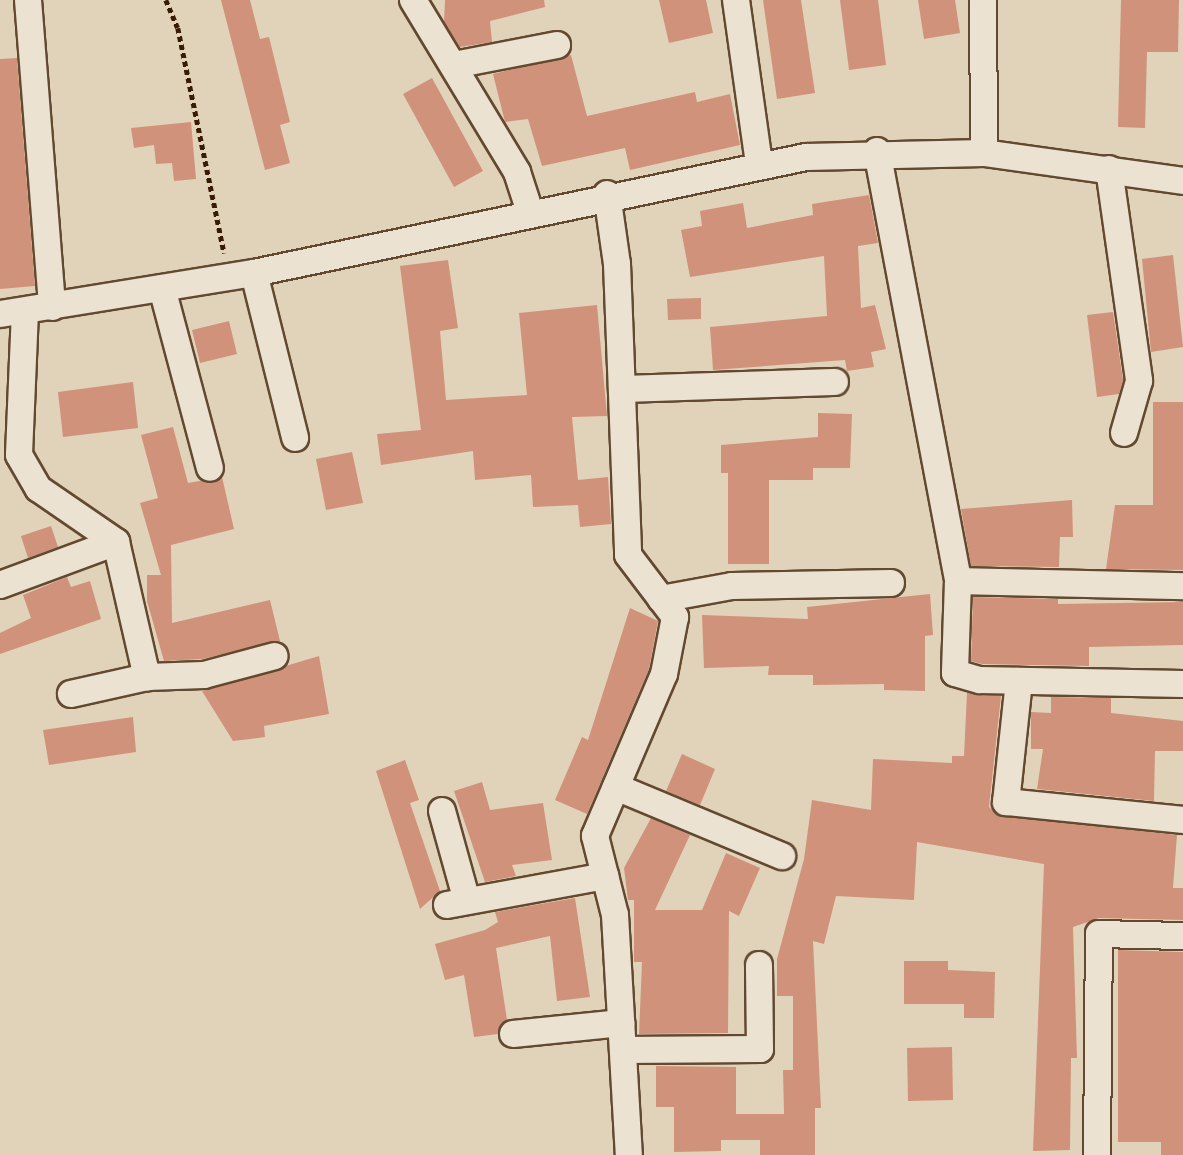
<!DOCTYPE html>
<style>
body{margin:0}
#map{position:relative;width:1183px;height:1155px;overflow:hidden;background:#e1d3b9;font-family:"IM FELL DW Pica",serif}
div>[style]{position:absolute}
.building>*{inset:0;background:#d0927a}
.path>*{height:4.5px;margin-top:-2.25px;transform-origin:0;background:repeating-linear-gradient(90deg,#381b02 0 5px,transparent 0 8.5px)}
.roads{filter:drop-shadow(2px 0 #624930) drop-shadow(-2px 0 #624930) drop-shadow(0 2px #624930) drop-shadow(0 -2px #624930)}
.minor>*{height:26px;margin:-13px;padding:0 13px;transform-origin:13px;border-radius:13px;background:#ece2d2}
span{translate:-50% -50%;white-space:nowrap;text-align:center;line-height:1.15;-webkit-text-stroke:7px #ece2d2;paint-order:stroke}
</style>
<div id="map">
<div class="building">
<i style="clip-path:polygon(221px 0,250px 0,260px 39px,269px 37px,290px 122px,280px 125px,290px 163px,265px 170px)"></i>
<i style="clip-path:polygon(445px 0,544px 0,545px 7px,490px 21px,492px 42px,460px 47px,444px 22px)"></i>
<i style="clip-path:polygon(659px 0,706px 0,713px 33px,669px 43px)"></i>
<i style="clip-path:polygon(763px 0,801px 0,815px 93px,777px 99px)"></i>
<i style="clip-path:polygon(840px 0,878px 0,886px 65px,849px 70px)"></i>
<i style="clip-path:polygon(918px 0,955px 0,960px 33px,924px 39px)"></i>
<i style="clip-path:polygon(1121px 0,1179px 0,1178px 52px,1147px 52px,1145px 128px,1118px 127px)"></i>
<i style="clip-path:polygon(571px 55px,587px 116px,695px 92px,697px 102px,730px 94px,740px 145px,630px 170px,625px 148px,542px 166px,528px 119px,505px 122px,493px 74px)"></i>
<i style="clip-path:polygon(17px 58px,35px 286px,0 289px,0 59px)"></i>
<i style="clip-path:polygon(432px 78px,483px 171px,454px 187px,403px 94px)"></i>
<i style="clip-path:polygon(191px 122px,196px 179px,174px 181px,172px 163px,156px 164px,154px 145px,134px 148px,131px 128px)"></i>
<i style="clip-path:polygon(869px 195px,878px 243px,858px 246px,861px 308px,875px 305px,886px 349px,871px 352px,874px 367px,847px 371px,845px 360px,713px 370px,710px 327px,827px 316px,824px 256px,690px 277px,681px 230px,702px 226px,700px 211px,743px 203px,747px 228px,813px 215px,812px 204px)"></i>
<i style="clip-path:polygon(1173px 255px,1183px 347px,1151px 352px,1142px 259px)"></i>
<i style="clip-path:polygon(448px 260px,458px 328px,440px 331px,446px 400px,527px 395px,519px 313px,597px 305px,607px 416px,572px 417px,578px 480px,608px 477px,611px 524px,580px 527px,578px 505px,533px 507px,531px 475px,475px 480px,473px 451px,381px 465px,377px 434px,421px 430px,400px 266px)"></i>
<i style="clip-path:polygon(701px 298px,701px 319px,668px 320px,667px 299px)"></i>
<i style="clip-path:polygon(1113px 312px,1123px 380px,1119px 394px,1097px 397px,1087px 315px)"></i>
<i style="clip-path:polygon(229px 321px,237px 354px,200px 363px,192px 330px)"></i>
<i style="clip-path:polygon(133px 382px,138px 428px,63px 437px,58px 392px)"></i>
<i style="clip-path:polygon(1153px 402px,1183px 402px,1183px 570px,1106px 569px,1115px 505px,1153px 505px)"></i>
<i style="clip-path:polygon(818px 413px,852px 414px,850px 468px,813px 468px,813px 480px,769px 480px,769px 564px,728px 564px,728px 473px,721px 473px,721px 445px,818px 437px)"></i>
<i style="clip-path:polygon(173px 427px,188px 483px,222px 477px,234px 529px,171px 545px,172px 623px,270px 600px,280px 641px,202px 659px,164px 661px,147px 601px,147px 575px,161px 575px,140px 503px,158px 498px,141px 435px)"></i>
<i style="clip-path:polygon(352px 452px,363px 503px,326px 510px,316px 459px)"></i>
<i style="clip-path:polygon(1072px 500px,1073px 537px,1060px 537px,1059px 567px,971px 566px,961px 509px)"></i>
<i style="clip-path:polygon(51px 526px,58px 547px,28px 558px,21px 536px)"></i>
<i style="clip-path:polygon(67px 577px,71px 587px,90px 581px,101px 619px,0 654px,0 633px,31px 618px,23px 595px)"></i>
<i style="clip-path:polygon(930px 594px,933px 635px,925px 636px,925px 691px,884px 690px,884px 684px,813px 685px,813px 675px,768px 675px,769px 666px,704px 668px,702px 615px,808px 619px,807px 607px)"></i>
<i style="clip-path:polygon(973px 597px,1058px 599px,1058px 604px,1183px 602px,1183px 645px,1089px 647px,1089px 666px,982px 664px,971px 661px)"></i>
<i style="clip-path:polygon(630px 608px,658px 621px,649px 669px,587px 814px,555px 800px,582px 737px,588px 740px)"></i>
<i style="clip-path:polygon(319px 656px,329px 714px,264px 726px,265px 737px,233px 741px,202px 691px)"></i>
<i style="clip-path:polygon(967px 693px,1001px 696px,989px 807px,997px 815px,1177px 835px,1173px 888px,1183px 888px,1183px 920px,1099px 918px,1073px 927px,1077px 1058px,1071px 1058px,1070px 1150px,1033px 1151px,1044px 864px,917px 842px,914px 900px,836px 896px,824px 944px,813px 941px,821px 1108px,815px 1108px,815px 1155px,760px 1155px,760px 1140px,721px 1140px,721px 1151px,674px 1152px,674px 1107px,656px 1107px,656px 1066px,736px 1067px,736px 1114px,784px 1114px,783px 1070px,793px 1070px,793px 996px,777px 996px,777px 959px,804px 859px,812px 800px,871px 810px,873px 759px,952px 763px,952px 756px,964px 756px)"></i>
<i style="clip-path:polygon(1051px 697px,1111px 698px,1111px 713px,1183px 721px,1183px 751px,1155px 751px,1154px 801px,1037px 789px,1043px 749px,1031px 749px,1031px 712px,1051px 713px)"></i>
<i style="clip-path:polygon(133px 717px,136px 752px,49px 765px,43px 730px)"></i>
<i style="clip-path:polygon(682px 754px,715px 769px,700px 805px,666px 791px)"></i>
<i style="clip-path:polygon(405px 760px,419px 800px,410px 803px,440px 891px,420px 909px,376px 771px)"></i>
<i style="clip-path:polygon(482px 782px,490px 810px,543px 803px,552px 860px,512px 865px,516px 876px,485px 882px,454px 791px)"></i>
<i style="clip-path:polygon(651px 818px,690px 835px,655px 910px,702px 910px,726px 853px,760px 868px,739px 916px,729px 911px,728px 1033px,639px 1034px,642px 962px,634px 962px,634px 900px,628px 900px,624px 868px)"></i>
<i style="clip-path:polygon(575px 898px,590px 997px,557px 1001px,550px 936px,496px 948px,507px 1020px,498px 1034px,474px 1037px,464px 975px,445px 980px,435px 944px,485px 930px,498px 922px,495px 912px)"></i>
<i style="clip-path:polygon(1118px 950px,1183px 952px,1183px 1155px,1161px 1155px,1161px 1142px,1118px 1142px)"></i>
<i style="clip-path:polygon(904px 961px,948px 961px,948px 970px,995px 972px,994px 1018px,964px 1018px,964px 1004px,904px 1004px)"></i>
<i style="clip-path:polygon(952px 1047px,953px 1100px,908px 1101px,907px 1048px)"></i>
</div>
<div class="path">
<i style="left:166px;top:0;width:30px;rotate:67deg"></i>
<i style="left:178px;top:28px;width:230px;rotate:78.4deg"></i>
</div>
<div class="roads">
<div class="minor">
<i style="left:28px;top:0;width:308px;rotate:85.5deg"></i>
<i style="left:413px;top:0;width:201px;rotate:58.8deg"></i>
<i style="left:517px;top:172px;width:42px;rotate:72deg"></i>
<i style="left:736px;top:0;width:166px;rotate:82deg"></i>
<i style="left:983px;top:0;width:153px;rotate:89.6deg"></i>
<i style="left:454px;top:65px;width:105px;rotate:-11deg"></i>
<i style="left:877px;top:151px;width:438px;rotate:79.3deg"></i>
<i style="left:958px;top:581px;width:92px;rotate:91.9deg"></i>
<i style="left:955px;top:673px;width:26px;rotate:16deg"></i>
<i style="left:980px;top:680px;width:203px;rotate:1.1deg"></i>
<i style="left:1109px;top:169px;width:214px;rotate:81.9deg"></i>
<i style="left:1139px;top:381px;width:54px;rotate:106.1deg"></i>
<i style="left:607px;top:194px;width:71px;rotate:81.9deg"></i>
<i style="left:617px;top:264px;width:291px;rotate:87.8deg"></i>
<i style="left:628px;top:555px;width:78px;rotate:52.8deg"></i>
<i style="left:675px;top:617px;width:58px;rotate:100.9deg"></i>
<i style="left:664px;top:674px;width:176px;rotate:113.1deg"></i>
<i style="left:595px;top:836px;width:81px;rotate:75.8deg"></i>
<i style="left:615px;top:915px;width:240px;rotate:86.7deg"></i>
<i style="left:254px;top:273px;width:170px;rotate:76deg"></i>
<i style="left:162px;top:288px;width:186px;rotate:75.1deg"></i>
<i style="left:25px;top:311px;width:144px;rotate:92.4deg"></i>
<i style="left:19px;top:455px;width:39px;rotate:60deg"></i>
<i style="left:39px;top:489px;width:93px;rotate:34.5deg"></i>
<i style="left:116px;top:542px;width:139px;rotate:77.1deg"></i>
<i style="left:147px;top:677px;width:78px;rotate:167.4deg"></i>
<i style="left:0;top:314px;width:257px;rotate:-9.2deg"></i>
<i style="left:254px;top:273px;width:564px;rotate:-11.87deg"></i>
<i style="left:806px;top:157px;width:178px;rotate:-1.3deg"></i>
<i style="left:984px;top:153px;width:201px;rotate:8deg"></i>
<i style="left:622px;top:389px;width:213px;rotate:-1.9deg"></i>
<i style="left:958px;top:581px;width:225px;rotate:1.3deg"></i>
<i style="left:0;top:585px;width:124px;rotate:-20.3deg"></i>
<i style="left:661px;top:599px;width:72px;rotate:-10.4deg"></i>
<i style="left:732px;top:586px;width:159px;rotate:-1.1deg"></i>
<i style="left:147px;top:677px;width:57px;rotate:-2deg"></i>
<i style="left:204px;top:675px;width:73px;rotate:-15deg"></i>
<i style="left:1019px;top:681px;width:122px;rotate:96.1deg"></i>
<i style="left:1006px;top:802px;width:178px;rotate:5.8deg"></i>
<i style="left:616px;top:787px;width:180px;rotate:22.6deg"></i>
<i style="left:442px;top:811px;width:93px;rotate:74.5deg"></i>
<i style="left:447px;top:905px;width:161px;rotate:-10.4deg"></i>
<i style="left:513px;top:1034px;width:109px;rotate:-5.8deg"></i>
<i style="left:623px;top:1050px;width:137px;rotate:-0.4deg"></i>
<i style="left:760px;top:1049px;width:84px;rotate:-90.7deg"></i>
<i style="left:1097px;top:1155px;width:221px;rotate:-89.5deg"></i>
<i style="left:1099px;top:934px;width:84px;rotate:1.4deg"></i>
</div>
</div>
</div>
